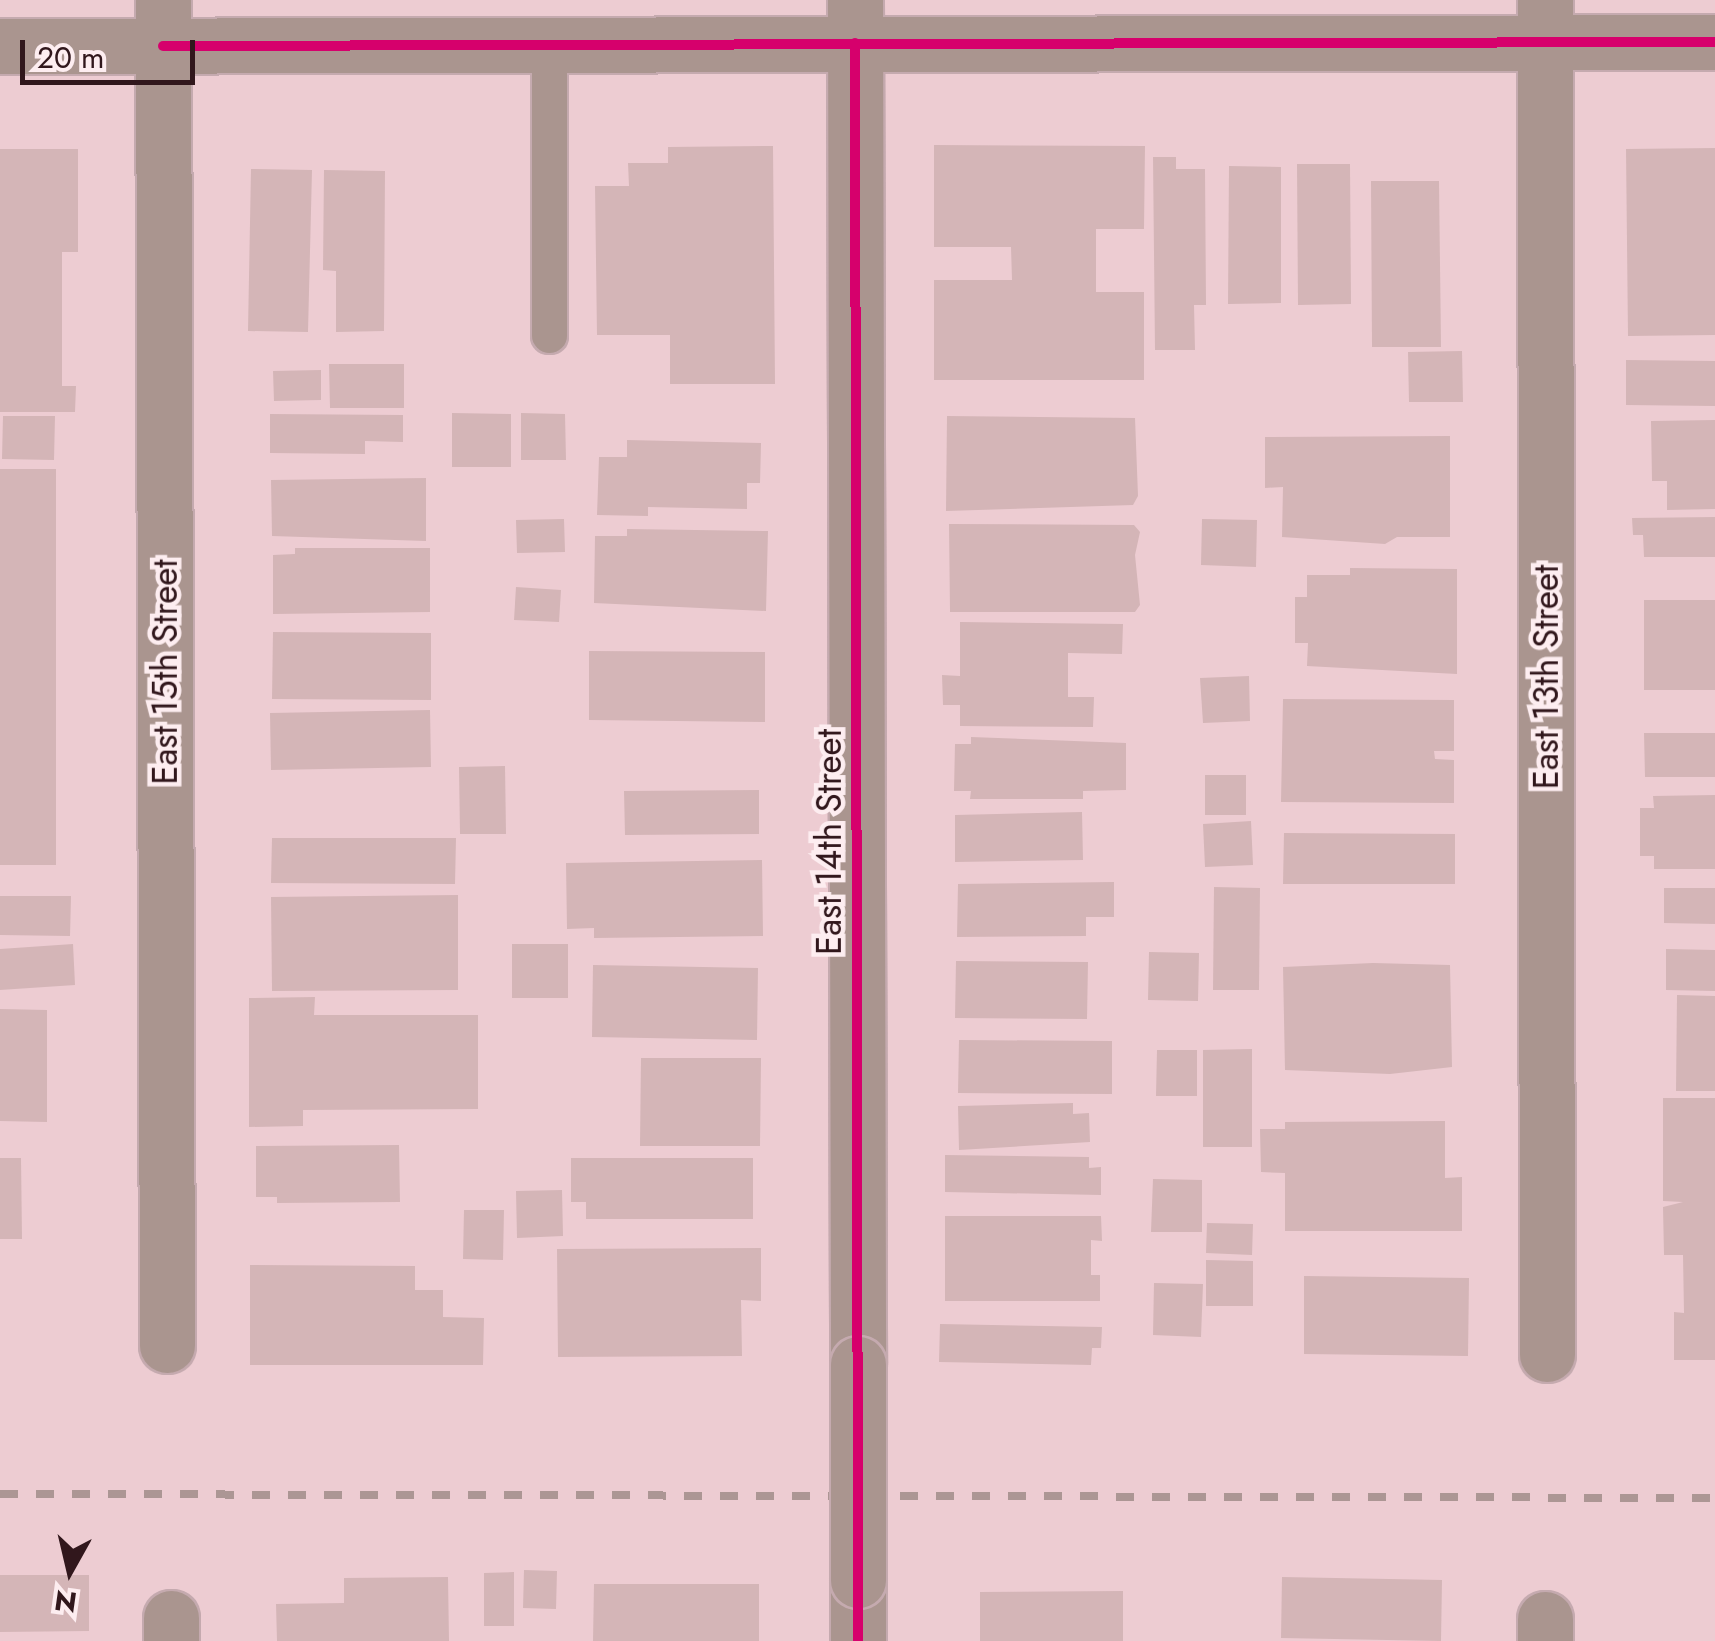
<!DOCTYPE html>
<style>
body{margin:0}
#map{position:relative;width:1715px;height:1641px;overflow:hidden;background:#edccd2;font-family:Jost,sans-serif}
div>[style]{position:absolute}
.building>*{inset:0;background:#d4b5b7}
.roads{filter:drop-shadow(2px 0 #c5aaaf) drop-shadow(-2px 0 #c5aaaf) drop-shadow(0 2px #c5aaaf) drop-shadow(0 -2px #c5aaaf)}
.service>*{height:35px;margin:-17.5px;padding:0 17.5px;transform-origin:17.5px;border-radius:17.5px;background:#aa958f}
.minor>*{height:55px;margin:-27.5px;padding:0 27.5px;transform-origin:27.5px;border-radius:27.5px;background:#aa958f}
.rail>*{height:8px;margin-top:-4px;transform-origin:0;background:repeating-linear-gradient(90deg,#ac9694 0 18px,transparent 0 36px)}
.bridges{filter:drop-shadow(2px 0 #c5aaaf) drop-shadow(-2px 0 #c5aaaf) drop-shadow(0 2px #c5aaaf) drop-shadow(0 -2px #c5aaaf)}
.minor-bridge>*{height:55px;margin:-27.5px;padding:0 27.5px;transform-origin:27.5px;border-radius:27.5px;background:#aa958f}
.cycleway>*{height:10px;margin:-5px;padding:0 5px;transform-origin:5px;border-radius:5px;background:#d6006c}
span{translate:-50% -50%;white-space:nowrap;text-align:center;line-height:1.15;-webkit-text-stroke:9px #fdedf0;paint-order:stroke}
.street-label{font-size:35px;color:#31171c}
.north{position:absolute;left:20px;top:1521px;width:100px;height:100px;-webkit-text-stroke:8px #fdedf0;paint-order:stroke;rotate:188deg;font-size:28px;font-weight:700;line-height:40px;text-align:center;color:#31171c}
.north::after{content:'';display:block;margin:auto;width:35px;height:45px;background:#31171c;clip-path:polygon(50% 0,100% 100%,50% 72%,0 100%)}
.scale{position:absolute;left:20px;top:40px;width:175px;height:45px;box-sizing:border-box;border:5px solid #31171c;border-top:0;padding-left:12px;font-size:30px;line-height:35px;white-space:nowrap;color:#31171c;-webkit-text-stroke:8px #fdedf0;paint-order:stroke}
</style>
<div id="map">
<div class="building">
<i style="clip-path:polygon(934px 145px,1145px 146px,1144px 229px,1096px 229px,1096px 292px,1144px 292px,1144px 380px,934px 380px,934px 280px,1012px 280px,1011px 247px,934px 247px)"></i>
<i style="clip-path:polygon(773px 146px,775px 384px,670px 384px,670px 335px,597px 335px,595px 186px,629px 186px,628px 163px,668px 163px,668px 147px)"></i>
<i style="clip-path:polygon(1715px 148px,1715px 335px,1628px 336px,1626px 149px)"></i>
<i style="clip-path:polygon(0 149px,78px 149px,78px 252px,62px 252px,62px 386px,76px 386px,75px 412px,0 412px)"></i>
<i style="clip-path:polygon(1153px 157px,1176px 157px,1176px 169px,1205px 169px,1206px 305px,1194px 305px,1195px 350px,1155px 350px)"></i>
<i style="clip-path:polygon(1297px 164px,1350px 164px,1351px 304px,1298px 305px)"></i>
<i style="clip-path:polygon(1229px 166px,1281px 167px,1281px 303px,1228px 304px)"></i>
<i style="clip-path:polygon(251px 169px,312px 170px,308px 332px,248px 331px)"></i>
<i style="clip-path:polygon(324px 170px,385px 171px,384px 331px,336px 332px,336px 271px,323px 270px)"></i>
<i style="clip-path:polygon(1371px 181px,1439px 181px,1441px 347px,1372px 347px)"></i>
<i style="clip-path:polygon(1462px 351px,1463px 402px,1409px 402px,1408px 352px)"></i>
<i style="clip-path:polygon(1626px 360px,1715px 361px,1715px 406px,1626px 405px)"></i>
<i style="clip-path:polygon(329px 364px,404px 364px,404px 408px,330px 408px)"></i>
<i style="clip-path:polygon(321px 370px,321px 400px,274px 401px,273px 371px)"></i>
<i style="clip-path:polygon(452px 413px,511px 414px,511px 467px,452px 467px)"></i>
<i style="clip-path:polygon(521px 413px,565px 414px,566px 460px,521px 460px)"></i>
<i style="clip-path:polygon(270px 414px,403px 415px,403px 442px,365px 441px,365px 454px,270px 453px)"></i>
<i style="clip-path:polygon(3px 416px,55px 416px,54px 460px,2px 459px)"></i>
<i style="clip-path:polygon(947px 416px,1135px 418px,1138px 496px,1133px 505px,946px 511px)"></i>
<i style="clip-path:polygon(1715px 420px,1715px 509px,1667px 510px,1667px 481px,1652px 481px,1651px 421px)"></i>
<i style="clip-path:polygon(1450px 436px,1450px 537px,1397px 537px,1385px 544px,1282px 537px,1283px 487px,1265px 488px,1265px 437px)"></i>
<i style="clip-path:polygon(627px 440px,761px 443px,760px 483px,747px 483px,747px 509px,648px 507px,648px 516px,597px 515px,599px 457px,627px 457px)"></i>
<i style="clip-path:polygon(0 469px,56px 469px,56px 865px,0 865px)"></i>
<i style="clip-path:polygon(426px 478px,426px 541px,272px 536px,271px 480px)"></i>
<i style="clip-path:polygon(1715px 517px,1715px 557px,1644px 557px,1643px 535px,1633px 535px,1632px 518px)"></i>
<i style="clip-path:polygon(564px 519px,565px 552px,517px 553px,516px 520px)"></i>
<i style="clip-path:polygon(1202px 519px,1257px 520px,1256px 567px,1201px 565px)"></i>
<i style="clip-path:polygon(949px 524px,1134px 525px,1140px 532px,1135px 555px,1140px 605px,1135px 612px,950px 612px)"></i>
<i style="clip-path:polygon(627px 529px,768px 531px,766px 611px,594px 603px,595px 536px,627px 536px)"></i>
<i style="clip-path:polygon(295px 548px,430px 548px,430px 612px,273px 614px,273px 555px,295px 554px)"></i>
<i style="clip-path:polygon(1350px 568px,1457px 569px,1457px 674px,1307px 666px,1308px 643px,1295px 643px,1295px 597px,1307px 597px,1307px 575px,1350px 575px)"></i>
<i style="clip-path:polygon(516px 587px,561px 590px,559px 622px,514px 620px)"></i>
<i style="clip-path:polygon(1644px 600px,1715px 600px,1715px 690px,1644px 690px)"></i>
<i style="clip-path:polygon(960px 622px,1123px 624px,1122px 654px,1068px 653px,1068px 697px,1094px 697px,1093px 727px,960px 726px,960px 705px,943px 705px,942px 675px,960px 676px)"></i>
<i style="clip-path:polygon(273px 632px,431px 633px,431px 700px,272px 699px)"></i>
<i style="clip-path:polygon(589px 651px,765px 652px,765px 722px,589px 720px)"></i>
<i style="clip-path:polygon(1249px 676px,1250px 721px,1203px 723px,1200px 678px)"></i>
<i style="clip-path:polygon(1283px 699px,1454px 700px,1454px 751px,1434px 751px,1435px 759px,1454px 760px,1454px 803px,1281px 802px)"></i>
<i style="clip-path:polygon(430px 710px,431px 767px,271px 770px,270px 713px)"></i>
<i style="clip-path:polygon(1644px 733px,1715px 733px,1715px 777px,1645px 777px)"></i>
<i style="clip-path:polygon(971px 737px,1126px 743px,1126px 790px,1083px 791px,1083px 799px,970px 799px,971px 791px,954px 791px,955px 744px,971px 744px)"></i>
<i style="clip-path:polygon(505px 766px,506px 834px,460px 834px,459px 767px)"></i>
<i style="clip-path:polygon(1205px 775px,1246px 775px,1246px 815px,1205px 815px)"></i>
<i style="clip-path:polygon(759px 790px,759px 834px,625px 835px,624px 791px)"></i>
<i style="clip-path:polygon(1715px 795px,1715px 869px,1654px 869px,1654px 856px,1640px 856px,1640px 808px,1654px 808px,1653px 796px)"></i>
<i style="clip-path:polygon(1082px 812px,1083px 860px,955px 862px,955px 815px)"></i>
<i style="clip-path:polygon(1251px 821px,1253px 865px,1205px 867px,1203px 824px)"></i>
<i style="clip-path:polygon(1284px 833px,1455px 834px,1455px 884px,1283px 884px)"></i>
<i style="clip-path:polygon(272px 838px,456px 838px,455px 884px,271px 883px)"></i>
<i style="clip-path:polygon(762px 860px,763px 936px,594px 938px,594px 928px,567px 929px,566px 863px)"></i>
<i style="clip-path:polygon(1114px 882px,1114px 917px,1086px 917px,1086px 936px,957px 937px,958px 884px)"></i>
<i style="clip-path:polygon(1214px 887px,1260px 888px,1259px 990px,1213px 990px)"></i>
<i style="clip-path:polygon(1664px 888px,1715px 888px,1715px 924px,1664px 923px)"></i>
<i style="clip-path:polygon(458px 895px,458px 990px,272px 991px,271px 897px)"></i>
<i style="clip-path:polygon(0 896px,71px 896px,70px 936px,0 935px)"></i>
<i style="clip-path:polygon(73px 944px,75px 985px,0 990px,0 949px)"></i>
<i style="clip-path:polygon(512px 944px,568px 944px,568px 998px,512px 998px)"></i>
<i style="clip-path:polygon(1666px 949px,1715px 950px,1715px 991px,1666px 990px)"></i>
<i style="clip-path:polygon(1149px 952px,1199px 953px,1198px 1001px,1148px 1000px)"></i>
<i style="clip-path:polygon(956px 961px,1088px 962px,1087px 1019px,955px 1018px)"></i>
<i style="clip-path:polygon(1373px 963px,1450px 965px,1452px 1067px,1390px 1074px,1285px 1070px,1283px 967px)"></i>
<i style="clip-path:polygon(593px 965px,758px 968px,757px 1040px,592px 1037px)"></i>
<i style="clip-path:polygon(1677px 995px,1715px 996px,1715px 1091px,1676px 1091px)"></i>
<i style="clip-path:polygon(315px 997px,314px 1015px,478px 1015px,478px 1109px,303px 1110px,303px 1126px,249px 1127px,249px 998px)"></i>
<i style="clip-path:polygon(0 1009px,47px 1010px,47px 1122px,0 1121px)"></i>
<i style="clip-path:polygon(959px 1040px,1112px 1041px,1112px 1094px,958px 1093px)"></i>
<i style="clip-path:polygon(1252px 1049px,1252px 1147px,1203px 1147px,1203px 1050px)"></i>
<i style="clip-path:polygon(1157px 1050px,1197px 1050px,1197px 1096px,1156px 1096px)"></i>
<i style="clip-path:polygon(641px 1058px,761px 1058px,760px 1146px,640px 1146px)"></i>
<i style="clip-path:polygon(1663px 1098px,1715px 1098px,1715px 1360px,1674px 1360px,1674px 1312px,1684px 1313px,1683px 1255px,1664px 1255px,1663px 1207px,1683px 1202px,1663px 1201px)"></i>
<i style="clip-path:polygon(1073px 1103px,1073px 1114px,1089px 1113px,1090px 1142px,959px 1150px,958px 1106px)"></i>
<i style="clip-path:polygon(1445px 1121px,1445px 1178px,1462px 1177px,1462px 1231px,1285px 1231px,1285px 1173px,1261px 1172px,1260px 1129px,1285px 1129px,1285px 1122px)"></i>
<i style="clip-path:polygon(399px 1145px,400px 1202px,277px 1203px,277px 1197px,256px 1197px,256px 1146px)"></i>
<i style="clip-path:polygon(945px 1155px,1089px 1157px,1089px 1168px,1101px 1167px,1101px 1195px,945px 1192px)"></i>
<i style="clip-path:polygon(0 1158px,21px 1158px,22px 1239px,0 1239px)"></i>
<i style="clip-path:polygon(571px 1158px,753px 1158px,753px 1219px,586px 1219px,586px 1202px,571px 1202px)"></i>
<i style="clip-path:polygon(1153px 1179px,1202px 1180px,1202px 1232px,1151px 1232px)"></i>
<i style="clip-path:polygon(562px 1190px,563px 1236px,517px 1238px,516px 1191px)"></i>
<i style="clip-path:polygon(464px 1210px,504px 1210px,503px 1260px,463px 1259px)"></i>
<i style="clip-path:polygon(945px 1216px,1101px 1216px,1102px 1241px,1091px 1240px,1091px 1275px,1100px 1275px,1100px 1301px,945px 1301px)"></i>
<i style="clip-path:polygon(1207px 1223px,1253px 1224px,1252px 1255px,1206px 1253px)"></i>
<i style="clip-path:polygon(761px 1248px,761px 1301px,741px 1300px,742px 1356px,558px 1357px,557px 1249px)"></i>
<i style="clip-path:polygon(1206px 1260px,1253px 1261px,1253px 1306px,1206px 1306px)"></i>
<i style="clip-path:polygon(250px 1265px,415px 1266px,415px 1290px,443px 1290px,443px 1317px,484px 1318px,483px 1365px,250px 1365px)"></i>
<i style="clip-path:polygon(1304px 1276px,1469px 1278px,1468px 1356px,1304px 1354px)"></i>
<i style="clip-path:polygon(1154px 1283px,1203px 1284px,1201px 1337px,1153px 1335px)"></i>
<i style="clip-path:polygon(940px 1324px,1102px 1327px,1101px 1348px,1092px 1348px,1091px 1365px,939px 1362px)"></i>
<i style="clip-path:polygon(524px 1570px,557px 1571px,556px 1609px,523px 1608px)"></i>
<i style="clip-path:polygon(514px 1572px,514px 1626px,484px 1626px,484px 1573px)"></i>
<i style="clip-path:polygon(0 1575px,89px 1575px,89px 1631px,0 1632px)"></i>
<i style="clip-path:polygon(448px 1577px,449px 1641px,277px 1641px,276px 1604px,344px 1603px,344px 1578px)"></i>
<i style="clip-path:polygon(1282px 1577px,1442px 1580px,1441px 1641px,1281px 1638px)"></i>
<i style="clip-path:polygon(594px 1584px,759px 1584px,759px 1641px,593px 1641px)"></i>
<i style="clip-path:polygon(1123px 1591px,1123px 1641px,980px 1641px,980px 1592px)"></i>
</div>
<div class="roads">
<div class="service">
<i style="left:549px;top:44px;width:291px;rotate:90deg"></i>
</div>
<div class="minor">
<i style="left:163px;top:0;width:1345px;rotate:89.83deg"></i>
<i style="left:855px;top:0;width:1364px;rotate:89.87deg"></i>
<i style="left:1545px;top:0;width:1354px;rotate:89.92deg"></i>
<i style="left:0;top:46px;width:1715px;rotate:-0.13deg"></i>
<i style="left:858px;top:1580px;width:61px;rotate:90deg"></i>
<i style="left:171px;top:1618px;width:23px;rotate:90deg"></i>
<i style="left:1545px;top:1619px;width:22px;rotate:90deg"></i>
</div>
</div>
<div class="rail">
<i style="left:0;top:1494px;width:1715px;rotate:0.13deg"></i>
</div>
<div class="bridges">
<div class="minor-bridge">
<i style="left:858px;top:1364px;width:216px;rotate:90deg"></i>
</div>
</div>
<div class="cycleway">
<i style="left:855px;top:43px;width:1598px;rotate:89.89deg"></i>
<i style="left:163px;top:46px;width:1552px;rotate:-0.15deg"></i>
</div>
<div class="street-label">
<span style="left:165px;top:672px;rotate:-90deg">East 15th Street</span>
<span style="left:1546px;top:677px;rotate:-90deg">East 13th Street</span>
<span style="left:829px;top:842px;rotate:-90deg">East 14th Street</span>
</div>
<div class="north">N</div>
<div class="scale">20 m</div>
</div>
